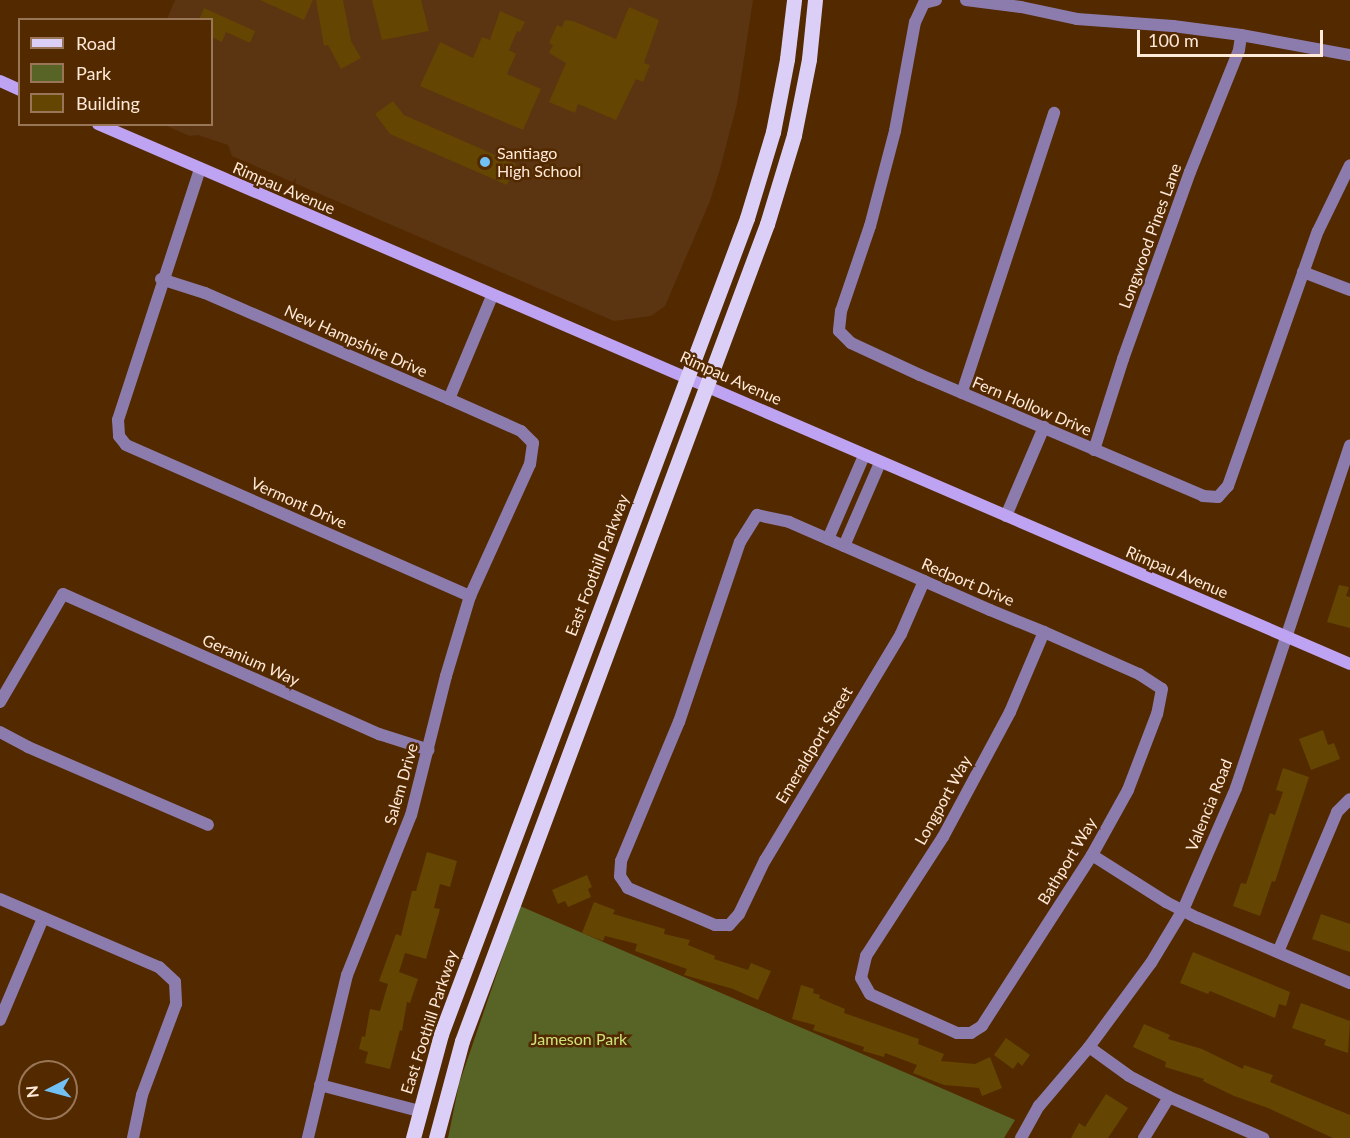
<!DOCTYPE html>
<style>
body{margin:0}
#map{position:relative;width:1350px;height:1138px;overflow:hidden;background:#532900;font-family:Lato,sans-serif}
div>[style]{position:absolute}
.built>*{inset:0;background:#5b3411}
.green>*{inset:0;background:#586425}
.building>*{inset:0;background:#644501}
.minor>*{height:12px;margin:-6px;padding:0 6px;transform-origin:6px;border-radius:6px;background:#8c7cad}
.tertiary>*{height:12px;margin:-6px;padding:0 6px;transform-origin:6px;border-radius:6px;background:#8c7cad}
.secondary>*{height:12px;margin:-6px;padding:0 6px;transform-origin:6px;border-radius:6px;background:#bea3f2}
.primary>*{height:15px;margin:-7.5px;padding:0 7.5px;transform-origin:7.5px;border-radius:7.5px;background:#dbcff7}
.dots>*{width:16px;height:16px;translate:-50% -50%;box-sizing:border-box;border:3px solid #532900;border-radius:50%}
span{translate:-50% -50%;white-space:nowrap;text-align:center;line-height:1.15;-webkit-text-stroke:5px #532900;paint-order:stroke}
.poi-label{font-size:16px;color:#ffe9d9}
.left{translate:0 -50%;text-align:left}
.street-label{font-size:16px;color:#ffe9d9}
.park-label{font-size:16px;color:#cde478}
.legend{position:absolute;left:18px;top:18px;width:195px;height:108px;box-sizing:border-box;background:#532900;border:2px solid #987657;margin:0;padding:8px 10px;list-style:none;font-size:18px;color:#ffe9d9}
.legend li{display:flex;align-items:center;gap:12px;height:30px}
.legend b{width:30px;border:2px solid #987657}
.north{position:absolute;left:18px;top:1060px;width:60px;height:60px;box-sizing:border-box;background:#532900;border:2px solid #987657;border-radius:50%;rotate:264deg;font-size:16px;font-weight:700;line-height:24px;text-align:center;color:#ffe9d9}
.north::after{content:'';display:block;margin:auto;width:21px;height:27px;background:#72c1f5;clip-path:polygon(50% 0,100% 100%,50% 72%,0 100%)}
.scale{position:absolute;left:1137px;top:30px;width:186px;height:27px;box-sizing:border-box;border:3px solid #ffe9d9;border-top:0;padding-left:8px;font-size:18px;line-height:21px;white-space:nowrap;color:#ffe9d9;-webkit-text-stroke:4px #532900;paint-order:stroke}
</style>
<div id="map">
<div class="built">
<i style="clip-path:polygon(175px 0,753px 0,737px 104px,720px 169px,710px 201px,665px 306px,651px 316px,614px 321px,232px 156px,228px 145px,198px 135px,190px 136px,164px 125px,212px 124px,212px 20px,167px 19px)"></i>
</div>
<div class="green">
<i style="clip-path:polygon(520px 906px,1015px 1120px,1004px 1138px,448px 1138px,459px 1084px)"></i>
</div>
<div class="building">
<i style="clip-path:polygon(260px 0,313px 0,304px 20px)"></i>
<i style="clip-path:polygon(316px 0,343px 0,351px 41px,361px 58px,341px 69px,328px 45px,324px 46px)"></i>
<i style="clip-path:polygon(372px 0,421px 0,429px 31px,382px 40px)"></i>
<i style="clip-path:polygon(629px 7px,659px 20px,644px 63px,650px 65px,643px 82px,636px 79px,616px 120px,578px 104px,575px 113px,549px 102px,566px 63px,549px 53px,553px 45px,549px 43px,557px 25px,562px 27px,565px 20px,573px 21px,616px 39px)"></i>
<i style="clip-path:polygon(204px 8px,255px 31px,250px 43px,226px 32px,222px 42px,212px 37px,212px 20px,199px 20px)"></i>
<i style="clip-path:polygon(500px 11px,525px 22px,520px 32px,517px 31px,509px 50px,516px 54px,507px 74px,541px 89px,523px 130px,420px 86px,440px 42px,473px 58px,482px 37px,490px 40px)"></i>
<i style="clip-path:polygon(393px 101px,404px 115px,516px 164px,507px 185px,390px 134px,375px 114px)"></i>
<i style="clip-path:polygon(1339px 585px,1349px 587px,1346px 596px,1350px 597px,1350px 628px,1327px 622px)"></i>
<i style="clip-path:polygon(1323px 730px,1328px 745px,1334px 743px,1340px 759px,1311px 770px,1299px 739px)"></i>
<i style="clip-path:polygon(1283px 768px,1309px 777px,1275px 882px,1272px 881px,1260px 916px,1233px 906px,1241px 883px,1246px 884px,1270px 813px,1275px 815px,1283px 792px,1276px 790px)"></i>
<i style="clip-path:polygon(427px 852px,457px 861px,450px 887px,440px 884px,434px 908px,440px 909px,426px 959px,405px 953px,399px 972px,418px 979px,410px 1003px,407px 1002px,402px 1031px,400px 1030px,390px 1069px,365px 1063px,368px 1052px,359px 1049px,362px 1036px,365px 1037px,370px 1009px,380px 1011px,388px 984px,379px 981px,396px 934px,401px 936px,412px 891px,416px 891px)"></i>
<i style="clip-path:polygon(587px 875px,592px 887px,588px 889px,591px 897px,568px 907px,565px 901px,558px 904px,552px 890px)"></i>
<i style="clip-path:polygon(594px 902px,615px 910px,613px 914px,665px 929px,664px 934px,690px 940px,688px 945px,715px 956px,714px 959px,748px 970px,751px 963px,771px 971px,758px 1000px,733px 989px,684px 975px,687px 969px,635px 951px,637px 944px,605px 936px,603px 941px,582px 933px)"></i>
<i style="clip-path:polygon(1321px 914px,1350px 924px,1350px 952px,1312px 939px)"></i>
<i style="clip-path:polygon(1193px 952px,1290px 992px,1286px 1006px,1279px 1004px,1275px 1018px,1210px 991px,1208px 994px,1180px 983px)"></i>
<i style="clip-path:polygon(801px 985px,814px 989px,813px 993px,820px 995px,819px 998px,845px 1009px,844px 1013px,919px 1039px,918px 1044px,944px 1054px,941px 1061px,975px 1064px,990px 1057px,1002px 1088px,982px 1096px,979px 1088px,944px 1085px,913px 1073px,917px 1065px,885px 1053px,884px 1057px,863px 1051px,864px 1047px,813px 1030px,815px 1025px,792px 1019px)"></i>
<i style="clip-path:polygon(1301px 1003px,1350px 1021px,1348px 1053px,1324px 1045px,1326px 1040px,1292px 1028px)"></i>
<i style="clip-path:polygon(1144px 1024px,1170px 1035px,1168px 1039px,1202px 1049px,1243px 1069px,1244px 1065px,1273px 1075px,1270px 1082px,1350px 1115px,1350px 1138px,1333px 1138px,1268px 1108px,1234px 1096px,1203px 1081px,1204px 1079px,1165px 1067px,1166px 1062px,1133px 1047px)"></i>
<i style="clip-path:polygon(1006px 1038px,1030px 1055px,1022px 1066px,1018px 1062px,1013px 1069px,994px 1055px)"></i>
<i style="clip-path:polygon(1106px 1094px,1128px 1108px,1108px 1138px,1071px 1138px,1079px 1123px,1085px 1127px)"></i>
</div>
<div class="minor">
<i style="left:936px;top:0;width:12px;rotate:166deg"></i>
<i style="left:924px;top:3px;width:21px;rotate:115deg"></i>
<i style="left:915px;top:22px;width:111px;rotate:100.4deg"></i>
<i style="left:895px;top:131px;width:98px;rotate:104.7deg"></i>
<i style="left:870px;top:226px;width:90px;rotate:108.8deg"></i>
<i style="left:841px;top:311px;width:20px;rotate:96deg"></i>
<i style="left:839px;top:331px;width:17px;rotate:45deg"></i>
<i style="left:851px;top:343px;width:76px;rotate:24.9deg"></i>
<i style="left:920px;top:375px;width:308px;rotate:23.1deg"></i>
<i style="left:1203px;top:496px;width:15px;rotate:4deg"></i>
<i style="left:1218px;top:497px;width:15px;rotate:-48deg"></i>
<i style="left:1228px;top:486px;width:270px;rotate:-70.6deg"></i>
<i style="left:1318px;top:231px;width:73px;rotate:-64.1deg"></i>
<i style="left:966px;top:0;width:55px;rotate:7.3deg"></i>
<i style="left:1021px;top:7px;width:57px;rotate:12.1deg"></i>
<i style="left:1077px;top:19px;width:96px;rotate:4.2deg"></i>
<i style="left:1173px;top:26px;width:69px;rotate:7.5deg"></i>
<i style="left:1241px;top:35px;width:111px;rotate:10.4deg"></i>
<i style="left:200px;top:169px;width:264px;rotate:108.1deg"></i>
<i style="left:118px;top:420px;width:16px;rotate:86deg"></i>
<i style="left:119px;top:436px;width:11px;rotate:52deg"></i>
<i style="left:126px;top:445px;width:376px;rotate:23.7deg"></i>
<i style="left:1303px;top:272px;width:50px;rotate:21deg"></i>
<i style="left:161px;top:279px;width:46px;rotate:17.7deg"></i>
<i style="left:205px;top:293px;width:266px;rotate:23.5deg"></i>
<i style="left:449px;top:399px;width:79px;rotate:24deg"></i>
<i style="left:521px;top:431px;width:17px;rotate:45deg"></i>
<i style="left:533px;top:443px;width:21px;rotate:98deg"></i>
<i style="left:530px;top:464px;width:145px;rotate:114.4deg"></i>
<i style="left:470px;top:596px;width:84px;rotate:106.7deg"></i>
<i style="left:446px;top:676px;width:143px;rotate:104.1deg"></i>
<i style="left:411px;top:815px;width:172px;rotate:111.8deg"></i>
<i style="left:347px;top:975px;width:168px;rotate:103.5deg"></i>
<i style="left:962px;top:393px;width:295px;rotate:-71.8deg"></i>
<i style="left:449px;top:399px;width:112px;rotate:-67.3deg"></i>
<i style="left:1094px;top:450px;width:96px;rotate:-72.3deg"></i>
<i style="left:1123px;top:359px;width:199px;rotate:-70.3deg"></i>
<i style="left:1190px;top:172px;width:131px;rotate:-68.1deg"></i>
<i style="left:1239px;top:50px;width:15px;rotate:-82deg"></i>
<i style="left:1006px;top:516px;width:97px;rotate:-66.9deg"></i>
<i style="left:828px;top:539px;width:90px;rotate:-66.6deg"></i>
<i style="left:844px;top:546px;width:90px;rotate:-66.6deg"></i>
<i style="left:924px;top:581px;width:58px;rotate:113.5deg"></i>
<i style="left:901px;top:634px;width:264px;rotate:121deg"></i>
<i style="left:765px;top:860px;width:60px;rotate:115.7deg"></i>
<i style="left:739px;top:914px;width:15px;rotate:132deg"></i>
<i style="left:729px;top:925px;width:14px;rotate:180deg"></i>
<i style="left:715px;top:925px;width:95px;rotate:-157deg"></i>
<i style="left:628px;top:888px;width:14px;rotate:-124deg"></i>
<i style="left:620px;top:876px;width:15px;rotate:-86deg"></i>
<i style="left:621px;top:861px;width:151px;rotate:-67.4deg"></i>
<i style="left:679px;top:722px;width:190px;rotate:-71.3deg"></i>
<i style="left:740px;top:542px;width:32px;rotate:-58deg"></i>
<i style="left:757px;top:515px;width:33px;rotate:12deg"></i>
<i style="left:789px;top:522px;width:147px;rotate:23.6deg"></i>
<i style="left:924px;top:581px;width:72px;rotate:23.7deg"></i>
<i style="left:990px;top:610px;width:58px;rotate:22.2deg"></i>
<i style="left:1044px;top:632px;width:104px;rotate:23.9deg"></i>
<i style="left:1139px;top:674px;width:27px;rotate:33deg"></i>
<i style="left:1162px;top:689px;width:25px;rotate:101deg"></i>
<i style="left:1157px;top:714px;width:81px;rotate:110.9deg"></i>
<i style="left:1128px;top:790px;width:74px;rotate:119deg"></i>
<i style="left:1092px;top:855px;width:203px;rotate:122.8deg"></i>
<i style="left:982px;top:1026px;width:13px;rotate:148deg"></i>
<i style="left:971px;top:1033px;width:14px;rotate:180deg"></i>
<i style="left:957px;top:1033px;width:95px;rotate:-155.9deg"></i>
<i style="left:870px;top:994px;width:18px;rotate:-119deg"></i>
<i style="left:861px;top:978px;width:23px;rotate:-77deg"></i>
<i style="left:866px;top:956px;width:142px;rotate:-57.1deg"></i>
<i style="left:943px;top:837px;width:142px;rotate:-61.8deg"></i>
<i style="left:1010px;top:712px;width:87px;rotate:-67deg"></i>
<i style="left:0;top:702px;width:125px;rotate:-59.7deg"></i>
<i style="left:63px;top:594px;width:346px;rotate:23.9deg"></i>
<i style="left:379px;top:734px;width:52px;rotate:17.7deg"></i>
<i style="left:0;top:732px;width:32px;rotate:28deg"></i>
<i style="left:28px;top:747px;width:196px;rotate:23.4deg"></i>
<i style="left:1092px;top:855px;width:88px;rotate:32.4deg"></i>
<i style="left:1166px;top:902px;width:36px;rotate:27deg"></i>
<i style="left:1198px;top:918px;width:165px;rotate:23.2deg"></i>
<i style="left:0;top:899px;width:173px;rotate:23.2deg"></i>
<i style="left:159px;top:967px;width:22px;rotate:43deg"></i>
<i style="left:175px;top:982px;width:22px;rotate:87deg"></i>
<i style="left:176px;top:1004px;width:97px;rotate:110.5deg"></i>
<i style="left:142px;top:1095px;width:44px;rotate:101.8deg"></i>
<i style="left:1278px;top:952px;width:152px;rotate:-67.1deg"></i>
<i style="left:1337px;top:812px;width:18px;rotate:-45deg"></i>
<i style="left:0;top:1020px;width:111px;rotate:-67.1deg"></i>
<i style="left:1089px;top:1047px;width:49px;rotate:35.9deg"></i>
<i style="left:1129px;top:1076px;width:45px;rotate:27.7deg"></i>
<i style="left:1169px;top:1097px;width:103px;rotate:23.6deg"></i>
<i style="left:320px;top:1085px;width:102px;rotate:14.7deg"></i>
<i style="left:1144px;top:1138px;width:48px;rotate:-58.6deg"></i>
</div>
<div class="tertiary">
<i style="left:1021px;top:1138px;width:37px;rotate:-61deg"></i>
<i style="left:1039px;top:1106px;width:77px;rotate:-49.7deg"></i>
<i style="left:1089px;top:1047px;width:104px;rotate:-53.6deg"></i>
<i style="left:1151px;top:963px;width:62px;rotate:-58.9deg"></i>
<i style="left:1183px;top:910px;width:133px;rotate:-66.5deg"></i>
<i style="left:1236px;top:788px;width:361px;rotate:-71.6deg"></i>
</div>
<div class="secondary">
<i style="left:0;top:81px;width:22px;rotate:24deg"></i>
<i style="left:98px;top:124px;width:1363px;rotate:23.33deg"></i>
</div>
<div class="primary">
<i style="left:413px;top:1138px;width:108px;rotate:-74.9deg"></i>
<i style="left:441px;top:1034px;width:871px;rotate:-69.44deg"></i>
<i style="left:747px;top:218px;width:90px;rotate:-73.2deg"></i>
<i style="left:773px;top:132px;width:74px;rotate:-79.1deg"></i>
<i style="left:787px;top:59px;width:59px;rotate:-83.2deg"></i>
<i style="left:436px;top:1138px;width:100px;rotate:-75deg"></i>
<i style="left:462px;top:1041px;width:872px;rotate:-69.53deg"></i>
<i style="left:767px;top:224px;width:93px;rotate:-73.1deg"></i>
<i style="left:794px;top:135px;width:77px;rotate:-78.8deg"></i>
<i style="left:809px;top:59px;width:59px;rotate:-84.2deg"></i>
</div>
<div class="dots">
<i style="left:485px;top:162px;background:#72c1f5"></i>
</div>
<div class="poi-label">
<span class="left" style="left:497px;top:162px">Santiago<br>High School</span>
</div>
<div class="street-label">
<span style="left:284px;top:188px;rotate:23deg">Rimpau Avenue</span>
<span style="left:1150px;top:236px;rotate:-70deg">Longwood Pines Lane</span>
<span style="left:356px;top:341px;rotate:24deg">New Hampshire Drive</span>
<span style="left:731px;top:378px;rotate:24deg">Rimpau Avenue</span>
<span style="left:1032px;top:406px;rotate:23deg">Fern Hollow Drive</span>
<span style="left:299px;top:503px;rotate:24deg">Vermont Drive</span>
<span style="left:597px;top:565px;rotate:-69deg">East Foothill Parkway</span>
<span style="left:1177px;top:572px;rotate:23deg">Rimpau Avenue</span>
<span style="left:968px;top:582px;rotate:23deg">Redport Drive</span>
<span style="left:251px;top:660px;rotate:24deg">Geranium Way</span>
<span style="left:814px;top:745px;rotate:-59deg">Emeraldport Street</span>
<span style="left:401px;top:784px;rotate:-74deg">Salem Drive</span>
<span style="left:943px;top:800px;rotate:-61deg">Longport Way</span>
<span style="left:1209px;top:805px;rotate:-68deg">Valencia Road</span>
<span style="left:1067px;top:861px;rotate:-59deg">Bathport Way</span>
<span style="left:429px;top:1022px;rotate:-72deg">East Foothill Parkway</span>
</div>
<div class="park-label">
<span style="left:579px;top:1039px">Jameson Park</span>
</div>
<ul class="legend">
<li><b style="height:8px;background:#dbcff7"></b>Road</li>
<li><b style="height:16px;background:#586425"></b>Park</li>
<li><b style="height:16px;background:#644501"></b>Building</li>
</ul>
<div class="north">N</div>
<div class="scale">100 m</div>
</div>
